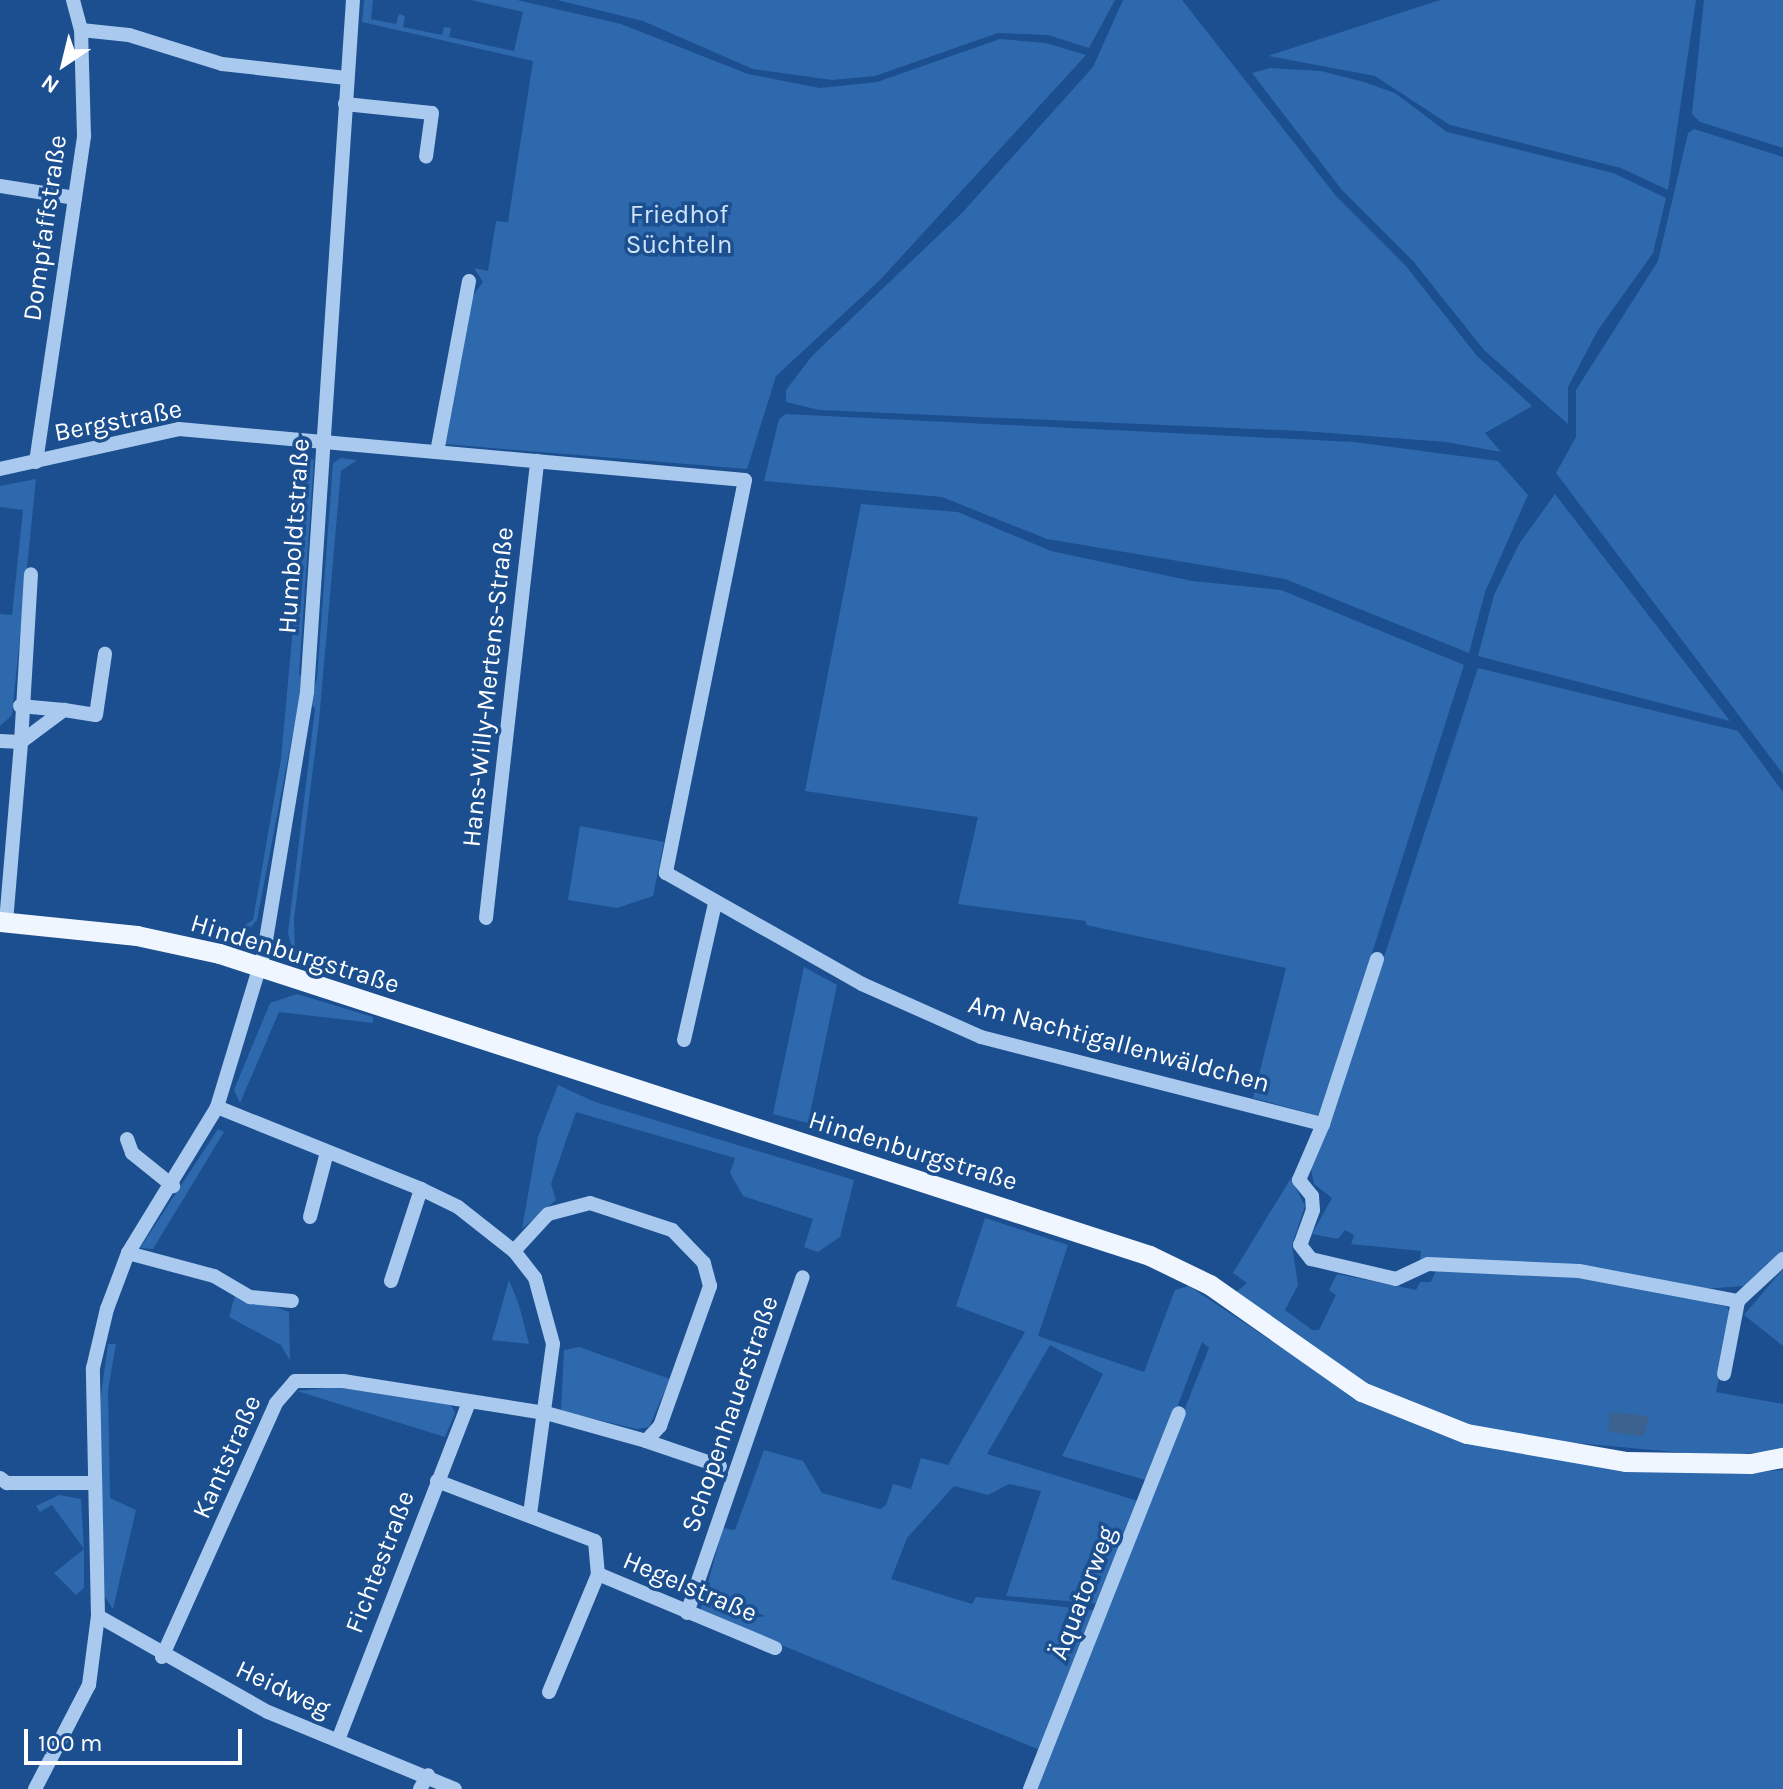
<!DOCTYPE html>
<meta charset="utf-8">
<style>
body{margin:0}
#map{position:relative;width:1783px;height:1789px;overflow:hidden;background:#1b4f8f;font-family:Karla,sans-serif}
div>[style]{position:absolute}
.green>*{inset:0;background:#2e69ad}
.water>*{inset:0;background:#3c6290}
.minor>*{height:14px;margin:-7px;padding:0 7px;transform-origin:7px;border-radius:7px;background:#a9c9ee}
.major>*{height:20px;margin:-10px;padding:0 10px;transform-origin:10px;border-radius:10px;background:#f0f6ff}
span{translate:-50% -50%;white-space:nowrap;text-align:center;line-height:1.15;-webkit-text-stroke:7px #1b4f8f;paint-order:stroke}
.park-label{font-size:26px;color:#cfe3fa}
.street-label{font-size:26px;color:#fff}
.north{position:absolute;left:24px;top:24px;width:80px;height:80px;-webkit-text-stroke:6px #1b4f8f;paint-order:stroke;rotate:215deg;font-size:22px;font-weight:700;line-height:32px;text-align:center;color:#fff}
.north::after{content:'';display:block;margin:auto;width:28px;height:36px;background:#fff;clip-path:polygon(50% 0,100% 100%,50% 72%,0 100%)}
.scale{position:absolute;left:24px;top:1729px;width:218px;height:36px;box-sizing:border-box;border:4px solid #fff;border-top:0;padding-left:10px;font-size:24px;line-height:28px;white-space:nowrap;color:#fff;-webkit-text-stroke:6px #1b4f8f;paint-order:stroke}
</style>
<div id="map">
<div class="green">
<i style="clip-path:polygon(364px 0,373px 0,371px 19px,396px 24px,399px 14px,405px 16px,403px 27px,442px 35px,444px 27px,451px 28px,449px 37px,514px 51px,523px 12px,471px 0,517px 0,621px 24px,748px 74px,820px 88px,877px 82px,1000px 39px,1046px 43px,1086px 55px,880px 280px,776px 376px,747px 469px,445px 444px,469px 301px,483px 282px,474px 268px,488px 271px,496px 221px,508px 222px,533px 61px,362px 22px)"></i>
<i style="clip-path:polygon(557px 0,1115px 0,1089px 48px,1048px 35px,998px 33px,875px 76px,832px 80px,753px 69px,643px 21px)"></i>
<i style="clip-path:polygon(1123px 0,1182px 0,1336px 196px,1406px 266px,1477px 356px,1532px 406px,1485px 433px,1501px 452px,1446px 442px,1303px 431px,819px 410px,786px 402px,786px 390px,812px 356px,962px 213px,1093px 67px)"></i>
<i style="clip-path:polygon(1440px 0,1696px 0,1668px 190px,1621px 168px,1450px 125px,1375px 76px,1268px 56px)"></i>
<i style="clip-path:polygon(1704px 0,1783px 0,1783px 148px,1700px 122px,1692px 114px)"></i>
<i style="clip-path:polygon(1270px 68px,1321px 71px,1364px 82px,1395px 93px,1447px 132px,1613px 173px,1666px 198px,1653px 253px,1598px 330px,1568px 387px,1568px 424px,1484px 350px,1413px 261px,1342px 190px,1252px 73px)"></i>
<i style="clip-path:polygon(1694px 129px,1783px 157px,1783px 774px,1556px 473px,1576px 437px,1576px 390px,1658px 261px,1688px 133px)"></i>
<i style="clip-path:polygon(786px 414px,1354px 442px,1498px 461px,1528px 495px,1485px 592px,1469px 653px,1285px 579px,1047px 539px,942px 497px,764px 481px,779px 419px)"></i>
<i style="clip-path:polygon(303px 455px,314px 460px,299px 673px,303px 680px,257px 920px,241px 939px,228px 935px,253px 920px,281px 759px,308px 463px)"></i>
<i style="clip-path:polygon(341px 458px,357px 460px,341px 471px,319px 721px,294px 919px,295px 952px,311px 966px,295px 960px,288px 933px,315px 709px,310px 701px,317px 678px,333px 463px)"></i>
<i style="clip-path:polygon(36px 479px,12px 715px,0 726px,0 614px,12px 615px,23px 510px,0 507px,0 486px)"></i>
<i style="clip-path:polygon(1555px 494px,1730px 721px,1478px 656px,1494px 595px,1519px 544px)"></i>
<i style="clip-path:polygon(861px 504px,958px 512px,1051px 551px,1192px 581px,1281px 590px,1464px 665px,1320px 1116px,1253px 1098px,1286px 968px,1086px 925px,1086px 921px,958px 904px,978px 817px,805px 791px)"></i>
<i style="clip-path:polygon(1478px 668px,1738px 731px,1783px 792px,1783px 1267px,1744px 1286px,1702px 1289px,1420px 1261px,1421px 1251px,1351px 1244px,1354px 1235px,1345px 1230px,1338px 1239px,1312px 1234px,1332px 1198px,1314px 1184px,1311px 1169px,1331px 1120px)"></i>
<i style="clip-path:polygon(580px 826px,664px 842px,653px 896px,617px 908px,568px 900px)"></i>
<i style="clip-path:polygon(804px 967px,837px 985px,808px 1123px,773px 1114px)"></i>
<i style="clip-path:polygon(297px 994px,373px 1017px,373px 1023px,279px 1012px,240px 1103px,234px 1090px,270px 1003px)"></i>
<i style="clip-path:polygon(558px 1085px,595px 1102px,854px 1180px,840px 1237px,818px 1252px,804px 1247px,813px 1219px,743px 1196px,730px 1173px,735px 1158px,576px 1112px,551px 1184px,556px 1200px,522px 1229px,538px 1137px)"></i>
<i style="clip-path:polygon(218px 1129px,224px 1132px,153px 1249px,140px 1248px)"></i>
<i style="clip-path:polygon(1291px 1178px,1305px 1206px,1292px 1245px,1298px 1285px,1285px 1310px,1312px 1330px,1319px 1330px,1336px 1295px,1329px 1290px,1337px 1274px,1416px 1290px,1420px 1282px,1431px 1282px,1436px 1270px,1536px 1273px,1631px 1284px,1727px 1307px,1732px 1317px,1716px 1392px,1783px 1404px,1783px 1450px,1719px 1456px,1509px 1437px,1417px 1410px,1356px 1378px,1235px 1293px,1247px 1283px,1233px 1273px)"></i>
<i style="clip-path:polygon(985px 1218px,1068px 1245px,1038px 1336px,1144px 1372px,1175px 1290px,1189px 1286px,1356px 1397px,1431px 1431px,1504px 1451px,1624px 1468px,1732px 1474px,1783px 1470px,1783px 1789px,1033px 1789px,1209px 1348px,1202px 1342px,1149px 1481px,1062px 1456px,1103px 1374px,1050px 1345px,987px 1454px,1141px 1502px,1102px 1604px,1006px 1596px,1041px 1491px,1009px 1484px,988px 1495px,954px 1486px,907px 1538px,891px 1579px,972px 1604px,976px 1597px,1099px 1611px,1040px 1750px,700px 1612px,723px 1528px,735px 1530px,764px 1450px,803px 1461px,822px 1493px,880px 1509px,886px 1505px,893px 1484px,911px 1489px,921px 1458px,948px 1465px,1025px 1332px,956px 1306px)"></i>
<i style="clip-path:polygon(1783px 1269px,1783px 1346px,1744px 1315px)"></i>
<i style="clip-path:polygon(509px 1280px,519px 1305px,529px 1344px,492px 1340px)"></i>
<i style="clip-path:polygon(236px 1292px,289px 1312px,290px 1361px,281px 1345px,229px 1317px)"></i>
<i style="clip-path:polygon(108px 1344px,116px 1344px,108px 1390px,110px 1498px,136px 1510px,113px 1609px,105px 1597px,101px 1491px,100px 1403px)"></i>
<i style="clip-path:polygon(579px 1347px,670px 1379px,649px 1427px,637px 1429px,561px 1411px,564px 1350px)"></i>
<i style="clip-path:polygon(335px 1387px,451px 1405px,455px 1413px,445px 1437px,297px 1391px)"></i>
<i style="clip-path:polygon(59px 1495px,81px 1499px,84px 1550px,84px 1588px,76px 1595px,54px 1573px,84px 1549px,52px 1505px,40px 1512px,36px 1506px)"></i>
</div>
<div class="water">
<i style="clip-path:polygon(1610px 1412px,1649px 1416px,1644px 1436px,1608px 1432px)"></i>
</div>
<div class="minor">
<i style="left:81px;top:30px;width:48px;rotate:5.9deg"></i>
<i style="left:129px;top:35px;width:97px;rotate:17.3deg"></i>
<i style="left:222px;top:64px;width:125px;rotate:6.4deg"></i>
<i style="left:345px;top:104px;width:87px;rotate:5.9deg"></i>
<i style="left:432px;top:113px;width:44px;rotate:97.8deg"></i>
<i style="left:0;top:186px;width:76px;rotate:9.1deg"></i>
<i style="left:437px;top:452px;width:174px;rotate:-79.4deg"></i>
<i style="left:36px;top:462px;width:330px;rotate:-81.6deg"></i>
<i style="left:84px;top:136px;width:106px;rotate:-91.6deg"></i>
<i style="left:81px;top:30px;width:31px;rotate:-105deg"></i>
<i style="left:0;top:469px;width:183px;rotate:-12.6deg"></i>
<i style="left:179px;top:429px;width:568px;rotate:5.15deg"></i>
<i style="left:745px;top:480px;width:401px;rotate:101.4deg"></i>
<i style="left:666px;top:873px;width:225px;rotate:29.5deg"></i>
<i style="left:862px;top:984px;width:130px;rotate:24deg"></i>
<i style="left:981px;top:1037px;width:353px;rotate:14.3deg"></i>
<i style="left:20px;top:706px;width:44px;rotate:5.2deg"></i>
<i style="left:0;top:741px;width:21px;rotate:3deg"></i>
<i style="left:21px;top:742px;width:168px;rotate:-86.6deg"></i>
<i style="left:486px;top:918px;width:460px;rotate:-83.6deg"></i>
<i style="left:6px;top:922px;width:181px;rotate:-85.2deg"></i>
<i style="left:21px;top:742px;width:54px;rotate:-36.7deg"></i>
<i style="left:64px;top:710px;width:32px;rotate:9deg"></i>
<i style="left:96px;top:715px;width:62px;rotate:-81.6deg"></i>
<i style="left:1377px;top:959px;width:174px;rotate:108.1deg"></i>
<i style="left:1323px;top:1124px;width:61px;rotate:113.2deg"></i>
<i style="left:1299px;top:1180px;width:21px;rotate:51deg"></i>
<i style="left:1312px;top:1196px;width:14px;rotate:86deg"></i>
<i style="left:1313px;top:1210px;width:37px;rotate:110deg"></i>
<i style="left:1300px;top:1245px;width:18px;rotate:52deg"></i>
<i style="left:1311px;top:1259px;width:87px;rotate:13.2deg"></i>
<i style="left:1396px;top:1279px;width:35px;rotate:-25deg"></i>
<i style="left:1428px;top:1264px;width:151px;rotate:2.7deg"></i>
<i style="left:1579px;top:1271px;width:162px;rotate:10.7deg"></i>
<i style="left:1738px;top:1301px;width:62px;rotate:-43deg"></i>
<i style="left:684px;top:1040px;width:140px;rotate:-77.2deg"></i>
<i style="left:217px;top:1107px;width:220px;rotate:21.9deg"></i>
<i style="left:421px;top:1189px;width:41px;rotate:25.9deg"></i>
<i style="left:458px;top:1207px;width:71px;rotate:38.2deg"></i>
<i style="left:514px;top:1251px;width:34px;rotate:52deg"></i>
<i style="left:535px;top:1278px;width:68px;rotate:74.7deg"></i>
<i style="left:553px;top:1344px;width:173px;rotate:97.7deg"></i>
<i style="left:127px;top:1139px;width:15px;rotate:70deg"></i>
<i style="left:132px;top:1153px;width:53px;rotate:38.8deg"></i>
<i style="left:310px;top:1217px;width:67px;rotate:-75.3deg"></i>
<i style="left:128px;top:1253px;width:89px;rotate:15deg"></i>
<i style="left:214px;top:1276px;width:42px;rotate:30.3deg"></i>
<i style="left:250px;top:1297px;width:42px;rotate:5.4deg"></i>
<i style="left:391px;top:1281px;width:97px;rotate:-71.9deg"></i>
<i style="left:1724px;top:1374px;width:74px;rotate:-79.1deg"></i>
<i style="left:646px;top:1441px;width:78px;rotate:18.7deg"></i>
<i style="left:0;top:1478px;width:9px;rotate:36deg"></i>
<i style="left:7px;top:1483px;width:86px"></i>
<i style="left:437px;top:1481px;width:169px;rotate:20.8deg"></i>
<i style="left:595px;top:1541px;width:33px;rotate:85deg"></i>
<i style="left:598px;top:1574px;width:192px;rotate:22.7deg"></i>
<i style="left:687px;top:1613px;width:355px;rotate:-71deg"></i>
<i style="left:98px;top:1616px;width:195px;rotate:29.5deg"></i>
<i style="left:268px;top:1712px;width:202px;rotate:22.4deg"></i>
<i style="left:162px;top:1657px;width:278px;rotate:-65.8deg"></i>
<i style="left:276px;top:1403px;width:29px;rotate:-49deg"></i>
<i style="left:295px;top:1381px;width:48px"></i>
<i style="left:343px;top:1381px;width:206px;rotate:9deg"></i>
<i style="left:546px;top:1413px;width:104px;rotate:15.6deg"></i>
<i style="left:646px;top:1441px;width:21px;rotate:-47deg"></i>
<i style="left:660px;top:1426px;width:149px;rotate:-70.3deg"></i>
<i style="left:710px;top:1286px;width:24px;rotate:-105deg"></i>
<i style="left:704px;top:1263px;width:46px;rotate:-134.1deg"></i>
<i style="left:672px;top:1230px;width:86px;rotate:-161.8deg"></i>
<i style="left:590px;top:1203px;width:43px;rotate:165.3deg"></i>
<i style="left:548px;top:1214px;width:50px;rotate:132.6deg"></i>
<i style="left:549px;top:1692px;width:128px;rotate:-67.4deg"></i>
<i style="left:338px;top:1740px;width:362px;rotate:-68.8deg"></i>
<i style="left:35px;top:1789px;width:117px;rotate:-62.6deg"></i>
<i style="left:89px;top:1685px;width:70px;rotate:-82.6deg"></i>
<i style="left:98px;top:1616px;width:248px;rotate:-91.2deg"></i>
<i style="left:93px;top:1368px;width:61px;rotate:-76.7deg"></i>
<i style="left:107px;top:1309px;width:60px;rotate:-69.4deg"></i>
<i style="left:128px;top:1253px;width:171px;rotate:-58.6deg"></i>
<i style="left:217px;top:1107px;width:162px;rotate:-73.1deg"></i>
<i style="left:264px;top:952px;width:264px;rotate:-80.6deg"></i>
<i style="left:307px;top:692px;width:694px;rotate:-86.2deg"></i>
<i style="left:420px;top:1789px;width:16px;rotate:-60deg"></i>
<i style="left:1030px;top:1789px;width:404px;rotate:-68.4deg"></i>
</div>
<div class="major">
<i style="left:0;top:922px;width:138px;rotate:5.8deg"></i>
<i style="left:137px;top:936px;width:85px;rotate:12.2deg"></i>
<i style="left:220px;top:954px;width:978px;rotate:17.99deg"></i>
<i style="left:1150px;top:1256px;width:67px;rotate:25.8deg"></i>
<i style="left:1210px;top:1285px;width:186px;rotate:35.1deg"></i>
<i style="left:1362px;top:1392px;width:113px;rotate:21.8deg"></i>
<i style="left:1467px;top:1434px;width:161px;rotate:10deg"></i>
<i style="left:1626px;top:1462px;width:125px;rotate:0.9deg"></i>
<i style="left:1751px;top:1464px;width:33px;rotate:-11deg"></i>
</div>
<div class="park-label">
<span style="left:679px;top:230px">Friedhof<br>Süchteln</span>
</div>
<div class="street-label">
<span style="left:45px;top:228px;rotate:-82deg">Dompfaffstraße</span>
<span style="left:118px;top:421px;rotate:-11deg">Bergstraße</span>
<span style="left:294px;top:536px;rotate:-86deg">Humboldtstraße</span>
<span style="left:488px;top:687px;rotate:-84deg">Hans-Willy-Mertens-Straße</span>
<span style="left:295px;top:954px;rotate:17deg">Hindenburgstraße</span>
<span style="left:1119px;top:1044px;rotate:15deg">Am Nachtigallenwäldchen</span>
<span style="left:913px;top:1151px;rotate:17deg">Hindenburgstraße</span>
<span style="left:730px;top:1414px;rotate:-71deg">Schopenhauerstraße</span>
<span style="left:227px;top:1457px;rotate:-66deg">Kantstraße</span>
<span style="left:380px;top:1562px;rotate:-69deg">Fichtestraße</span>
<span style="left:690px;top:1587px;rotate:23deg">Hegelstraße</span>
<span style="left:1083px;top:1593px;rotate:-69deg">Äquatorweg</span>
<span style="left:283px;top:1689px;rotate:25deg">Heidweg</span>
</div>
<div class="north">N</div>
<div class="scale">100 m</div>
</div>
